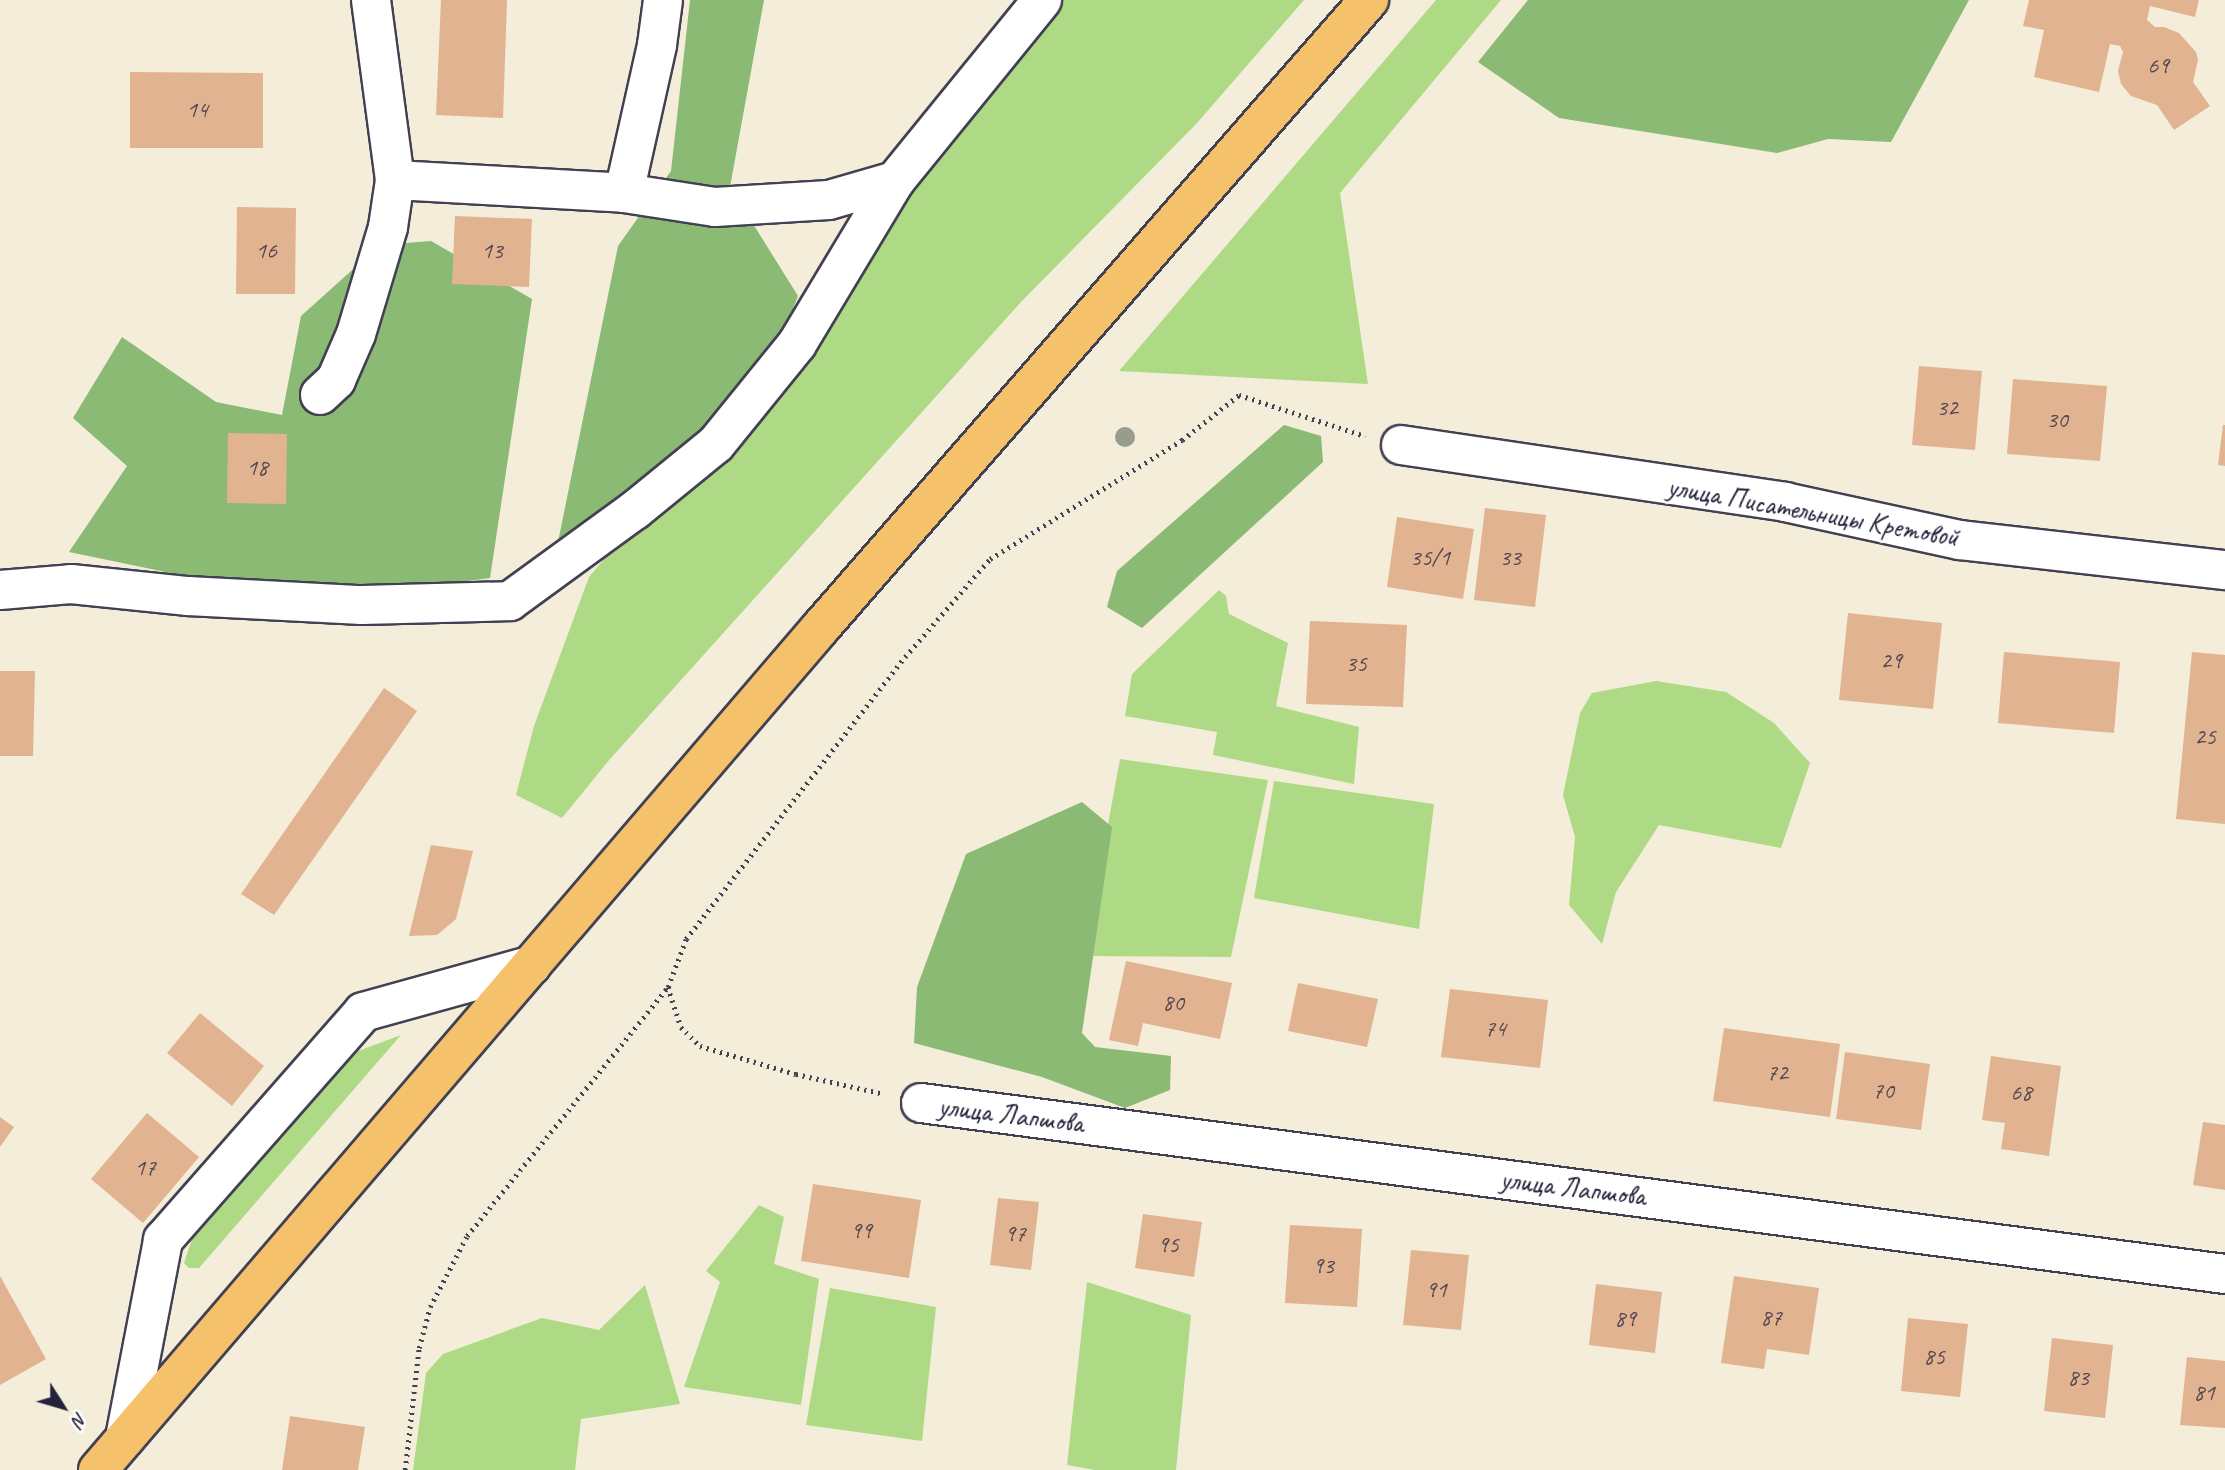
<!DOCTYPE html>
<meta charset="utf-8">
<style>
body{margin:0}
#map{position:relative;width:2225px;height:1470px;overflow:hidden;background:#f4edda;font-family:Caveat,sans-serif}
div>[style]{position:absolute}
.green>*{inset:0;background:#aeda86}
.forest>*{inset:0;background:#8aba73}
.building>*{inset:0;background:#e1b391}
.path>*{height:4.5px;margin-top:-2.25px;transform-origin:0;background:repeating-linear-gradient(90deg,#424053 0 2px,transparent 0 7px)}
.roads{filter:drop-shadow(2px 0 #424053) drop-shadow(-2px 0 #424053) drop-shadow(0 2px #424053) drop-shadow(0 -2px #424053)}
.minor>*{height:38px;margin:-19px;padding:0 19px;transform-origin:19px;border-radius:19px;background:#fff}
.highway>*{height:38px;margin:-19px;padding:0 19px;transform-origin:19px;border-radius:19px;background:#f5c16b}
.trees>*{width:20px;height:20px;margin:-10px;border-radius:50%;background:#989c8f}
span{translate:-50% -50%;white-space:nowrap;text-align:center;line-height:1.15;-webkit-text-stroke:5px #fff;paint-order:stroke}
.number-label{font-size:24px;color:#524650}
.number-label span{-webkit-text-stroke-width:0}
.street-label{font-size:28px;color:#22223b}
.north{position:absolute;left:28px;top:1372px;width:70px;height:70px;-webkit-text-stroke:5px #fff;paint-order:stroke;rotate:127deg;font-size:19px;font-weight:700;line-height:28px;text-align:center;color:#22223b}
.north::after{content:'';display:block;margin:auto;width:24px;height:32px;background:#22223b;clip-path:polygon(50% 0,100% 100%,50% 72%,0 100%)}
</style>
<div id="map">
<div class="green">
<i style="clip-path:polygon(1042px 0,1304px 0,1197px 123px,1021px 302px,610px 759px,562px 818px,516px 795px,534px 726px,589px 577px,879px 234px)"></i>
<i style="clip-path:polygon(1436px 0,1501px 0,1340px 193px,1368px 384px,1119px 371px)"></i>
<i style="clip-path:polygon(1219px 590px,1226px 596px,1229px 614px,1288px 643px,1276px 706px,1359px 727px,1354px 784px,1213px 755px,1217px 732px,1125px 716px,1132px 674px)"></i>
<i style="clip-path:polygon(1656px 681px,1726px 692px,1774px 723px,1810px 763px,1781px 848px,1659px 825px,1616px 892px,1602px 944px,1569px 905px,1575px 837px,1563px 795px,1580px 713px,1592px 693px)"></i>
<i style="clip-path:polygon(1120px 759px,1268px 780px,1231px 957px,1084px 956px)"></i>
<i style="clip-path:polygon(1274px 781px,1434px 804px,1419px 929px,1254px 898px)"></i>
<i style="clip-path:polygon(401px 1035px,199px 1268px,189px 1268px,184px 1263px,192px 1239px,353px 1053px)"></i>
<i style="clip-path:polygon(759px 1205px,784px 1217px,774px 1264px,819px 1279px,801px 1405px,684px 1387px,720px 1282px,706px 1271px)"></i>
<i style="clip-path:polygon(1087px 1282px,1191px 1315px,1176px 1470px,1095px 1470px,1067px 1465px)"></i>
<i style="clip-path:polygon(645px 1285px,680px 1404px,581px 1419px,575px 1470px,413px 1470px,426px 1373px,443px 1354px,542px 1318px,599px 1330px)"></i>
<i style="clip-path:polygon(830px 1288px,936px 1307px,922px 1441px,806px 1425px)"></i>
</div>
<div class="forest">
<i style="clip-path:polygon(690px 0,764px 0,730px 187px,798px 296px,785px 329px,707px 428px,558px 542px,618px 246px,671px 171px)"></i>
<i style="clip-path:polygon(1528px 0,1969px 0,1891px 142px,1828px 139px,1777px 153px,1559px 118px,1478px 62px)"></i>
<i style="clip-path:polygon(431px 241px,532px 299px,490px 578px,373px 594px,214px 582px,69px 552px,127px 466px,73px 418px,122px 337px,216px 402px,282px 415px,301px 316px,380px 245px)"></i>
<i style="clip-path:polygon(1284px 425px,1321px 436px,1323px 462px,1142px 628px,1107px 607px,1117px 571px)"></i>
<i style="clip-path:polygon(1082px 802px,1112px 827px,1082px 1033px,1095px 1047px,1171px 1056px,1170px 1090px,1125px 1108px,1042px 1077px,914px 1043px,917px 987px,966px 854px)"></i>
</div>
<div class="building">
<i style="clip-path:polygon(441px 0,507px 0,503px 118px,436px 115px)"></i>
<i style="clip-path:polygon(2029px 0,2199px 0,2195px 17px,2150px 6px,2147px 20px,2155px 27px,2164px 27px,2179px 33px,2196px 52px,2198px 60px,2193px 82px,2210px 106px,2174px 130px,2157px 105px,2131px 96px,2121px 84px,2118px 71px,2123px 52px,2120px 46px,2110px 44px,2099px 92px,2034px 77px,2044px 30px,2023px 26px)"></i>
<i style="clip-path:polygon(130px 72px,263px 73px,263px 148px,130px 148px)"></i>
<i style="clip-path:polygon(237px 207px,296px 208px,295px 294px,236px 294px)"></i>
<i style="clip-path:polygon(455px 216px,532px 219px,529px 287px,452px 284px)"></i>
<i style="clip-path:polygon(1919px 366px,1982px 371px,1975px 450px,1912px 445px)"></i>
<i style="clip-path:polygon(2013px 379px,2107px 386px,2100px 461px,2007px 454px)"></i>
<i style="clip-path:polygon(2223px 425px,2225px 425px,2225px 466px,2218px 465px)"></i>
<i style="clip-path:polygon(228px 433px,287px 434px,286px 504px,227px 503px)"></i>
<i style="clip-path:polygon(1485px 508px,1546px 515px,1535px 607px,1474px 600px)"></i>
<i style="clip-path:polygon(1397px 517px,1474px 529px,1463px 599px,1387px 587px)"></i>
<i style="clip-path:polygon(1848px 613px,1942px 623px,1933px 709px,1839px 700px)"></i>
<i style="clip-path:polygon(1310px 621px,1407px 625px,1403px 707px,1306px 704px)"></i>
<i style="clip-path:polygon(2004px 652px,2120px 662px,2114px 733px,1998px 723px)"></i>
<i style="clip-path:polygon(2192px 652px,2225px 655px,2225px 824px,2176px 819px)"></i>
<i style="clip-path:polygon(0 671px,35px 671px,33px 756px,0 756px)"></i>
<i style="clip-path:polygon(384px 688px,417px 711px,274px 915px,241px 894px)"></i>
<i style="clip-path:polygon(431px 845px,473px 851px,456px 919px,437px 935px,409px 936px)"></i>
<i style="clip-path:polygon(1126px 961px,1232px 983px,1220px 1039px,1143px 1023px,1138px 1046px,1109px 1040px)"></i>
<i style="clip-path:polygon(1298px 983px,1378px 999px,1367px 1047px,1288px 1031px)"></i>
<i style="clip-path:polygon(1450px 989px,1548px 1000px,1540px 1068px,1441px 1057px)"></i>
<i style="clip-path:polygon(200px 1013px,264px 1066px,232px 1106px,167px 1053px)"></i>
<i style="clip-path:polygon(1724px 1028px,1840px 1044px,1830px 1117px,1713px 1101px)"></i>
<i style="clip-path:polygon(1845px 1052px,1930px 1064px,1921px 1130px,1836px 1119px)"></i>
<i style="clip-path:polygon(1991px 1056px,2061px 1066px,2049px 1156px,2001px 1149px,2005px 1123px,1982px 1120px)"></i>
<i style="clip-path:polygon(147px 1113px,199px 1157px,143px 1223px,91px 1179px)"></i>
<i style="clip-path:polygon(0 1117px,14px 1127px,0 1147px)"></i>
<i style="clip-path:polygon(2203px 1122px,2225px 1125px,2225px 1190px,2193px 1185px)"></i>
<i style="clip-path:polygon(813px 1184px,921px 1200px,909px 1278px,801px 1261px)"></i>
<i style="clip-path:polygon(998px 1198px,1039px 1202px,1031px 1270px,990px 1265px)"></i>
<i style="clip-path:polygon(1143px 1214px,1202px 1222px,1194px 1277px,1135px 1268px)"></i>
<i style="clip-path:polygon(1290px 1225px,1362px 1229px,1357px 1307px,1285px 1303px)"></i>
<i style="clip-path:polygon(1411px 1250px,1469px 1255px,1461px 1330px,1403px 1325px)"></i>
<i style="clip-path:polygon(0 1276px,46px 1359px,0 1385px)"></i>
<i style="clip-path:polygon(1734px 1276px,1819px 1288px,1809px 1355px,1767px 1349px,1764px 1369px,1721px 1363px)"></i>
<i style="clip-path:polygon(1596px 1284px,1662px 1292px,1655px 1353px,1589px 1345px)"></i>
<i style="clip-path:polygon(1908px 1318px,1968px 1324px,1960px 1397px,1901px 1391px)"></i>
<i style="clip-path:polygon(2052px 1338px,2113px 1345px,2105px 1418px,2044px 1411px)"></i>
<i style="clip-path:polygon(2187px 1357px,2225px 1361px,2225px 1428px,2180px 1425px)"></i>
<i style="clip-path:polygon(290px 1416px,365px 1427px,358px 1470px,282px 1470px)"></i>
</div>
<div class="path">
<i style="left:668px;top:987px;width:51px;rotate:-69.4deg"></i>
<i style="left:686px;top:939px;width:357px;rotate:-52.2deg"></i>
<i style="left:905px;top:657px;width:130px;rotate:-49.1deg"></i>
<i style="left:990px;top:559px;width:226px;rotate:-31.8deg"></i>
<i style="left:1182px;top:440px;width:73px;rotate:-38.3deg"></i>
<i style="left:1239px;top:395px;width:133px;rotate:18deg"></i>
<i style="left:405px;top:1470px;width:123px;rotate:-83.5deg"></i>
<i style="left:419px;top:1348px;width:42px;rotate:-75deg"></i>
<i style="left:430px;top:1307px;width:80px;rotate:-62.5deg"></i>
<i style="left:467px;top:1236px;width:320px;rotate:-51.1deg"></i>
<i style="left:668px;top:987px;width:42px;rotate:72deg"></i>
<i style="left:681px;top:1027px;width:27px;rotate:45deg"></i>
<i style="left:700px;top:1046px;width:100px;rotate:16.3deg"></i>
<i style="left:796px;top:1074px;width:90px;rotate:12.8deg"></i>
</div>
<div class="roads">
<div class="minor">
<i style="left:395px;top:180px;width:229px;rotate:3.2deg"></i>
<i style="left:624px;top:193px;width:92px;rotate:8.7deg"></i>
<i style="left:715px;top:207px;width:114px;rotate:-3.5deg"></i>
<i style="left:829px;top:200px;width:69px;rotate:-16.1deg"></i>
<i style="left:624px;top:193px;width:152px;rotate:-77.4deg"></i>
<i style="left:657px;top:45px;width:45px;rotate:-82.4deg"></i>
<i style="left:320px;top:395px;width:22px;rotate:-43deg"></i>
<i style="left:336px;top:380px;width:50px;rotate:-66.5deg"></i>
<i style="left:356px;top:334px;width:112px;rotate:-73.3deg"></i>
<i style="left:388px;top:227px;width:48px;rotate:-81.5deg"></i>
<i style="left:395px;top:180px;width:182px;rotate:-97.6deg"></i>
<i style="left:1401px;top:445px;width:388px;rotate:8.4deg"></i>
<i style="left:1785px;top:502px;width:179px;rotate:12.3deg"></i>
<i style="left:1960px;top:540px;width:267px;rotate:6.5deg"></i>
<i style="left:0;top:590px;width:71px;rotate:-4.8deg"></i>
<i style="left:71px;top:584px;width:118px;rotate:5.9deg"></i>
<i style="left:188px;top:596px;width:174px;rotate:3deg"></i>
<i style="left:362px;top:605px;width:148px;rotate:-1.5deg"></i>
<i style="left:510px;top:601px;width:155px;rotate:-36.1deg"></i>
<i style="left:635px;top:510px;width:104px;rotate:-39.2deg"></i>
<i style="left:716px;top:444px;width:129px;rotate:-51deg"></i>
<i style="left:797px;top:344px;width:190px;rotate:-59deg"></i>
<i style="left:895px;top:181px;width:233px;rotate:-50.9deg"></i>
<i style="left:921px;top:1103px;width:1315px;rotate:7.47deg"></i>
<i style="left:125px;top:1438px;width:202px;rotate:-79.1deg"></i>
<i style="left:163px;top:1240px;width:303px;rotate:-48.7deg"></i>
<i style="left:363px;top:1012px;width:175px;rotate:-15.5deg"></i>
</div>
<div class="highway">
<i style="left:98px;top:1470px;width:1111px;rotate:-49.38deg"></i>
<i style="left:821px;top:627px;width:833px;rotate:-48.85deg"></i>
</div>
</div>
<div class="trees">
<i style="left:1125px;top:437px"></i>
</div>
<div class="number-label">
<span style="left:2158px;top:66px">69</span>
<span style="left:197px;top:110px">14</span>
<span style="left:266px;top:251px">16</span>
<span style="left:492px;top:251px">13</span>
<span style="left:1947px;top:408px">32</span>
<span style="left:2057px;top:420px">30</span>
<span style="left:257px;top:468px">18</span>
<span style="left:1430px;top:558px">35/1</span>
<span style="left:1510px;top:558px">33</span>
<span style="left:1891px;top:661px">29</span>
<span style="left:1356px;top:664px">35</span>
<span style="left:2205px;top:737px">25</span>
<span style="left:1173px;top:1003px">80</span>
<span style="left:1495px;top:1029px">74</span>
<span style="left:1777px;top:1073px">72</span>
<span style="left:1883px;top:1091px">70</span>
<span style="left:2021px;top:1093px">68</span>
<span style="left:145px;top:1168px">17</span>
<span style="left:861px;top:1231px">99</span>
<span style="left:1015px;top:1234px">97</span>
<span style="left:1168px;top:1245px">95</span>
<span style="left:1323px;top:1266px">93</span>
<span style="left:1436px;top:1290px">91</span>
<span style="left:1771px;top:1318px">87</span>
<span style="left:1625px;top:1319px">89</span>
<span style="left:1934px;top:1357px">85</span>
<span style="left:2078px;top:1378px">83</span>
<span style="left:2204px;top:1393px">81</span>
</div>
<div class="street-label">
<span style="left:1813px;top:512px;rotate:10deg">улица Писательницы Кретовой</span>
<span style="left:1011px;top:1115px;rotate:7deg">улица Лапшова</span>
<span style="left:1573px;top:1188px;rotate:7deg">улица Лапшова</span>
</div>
<div class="north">N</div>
</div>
